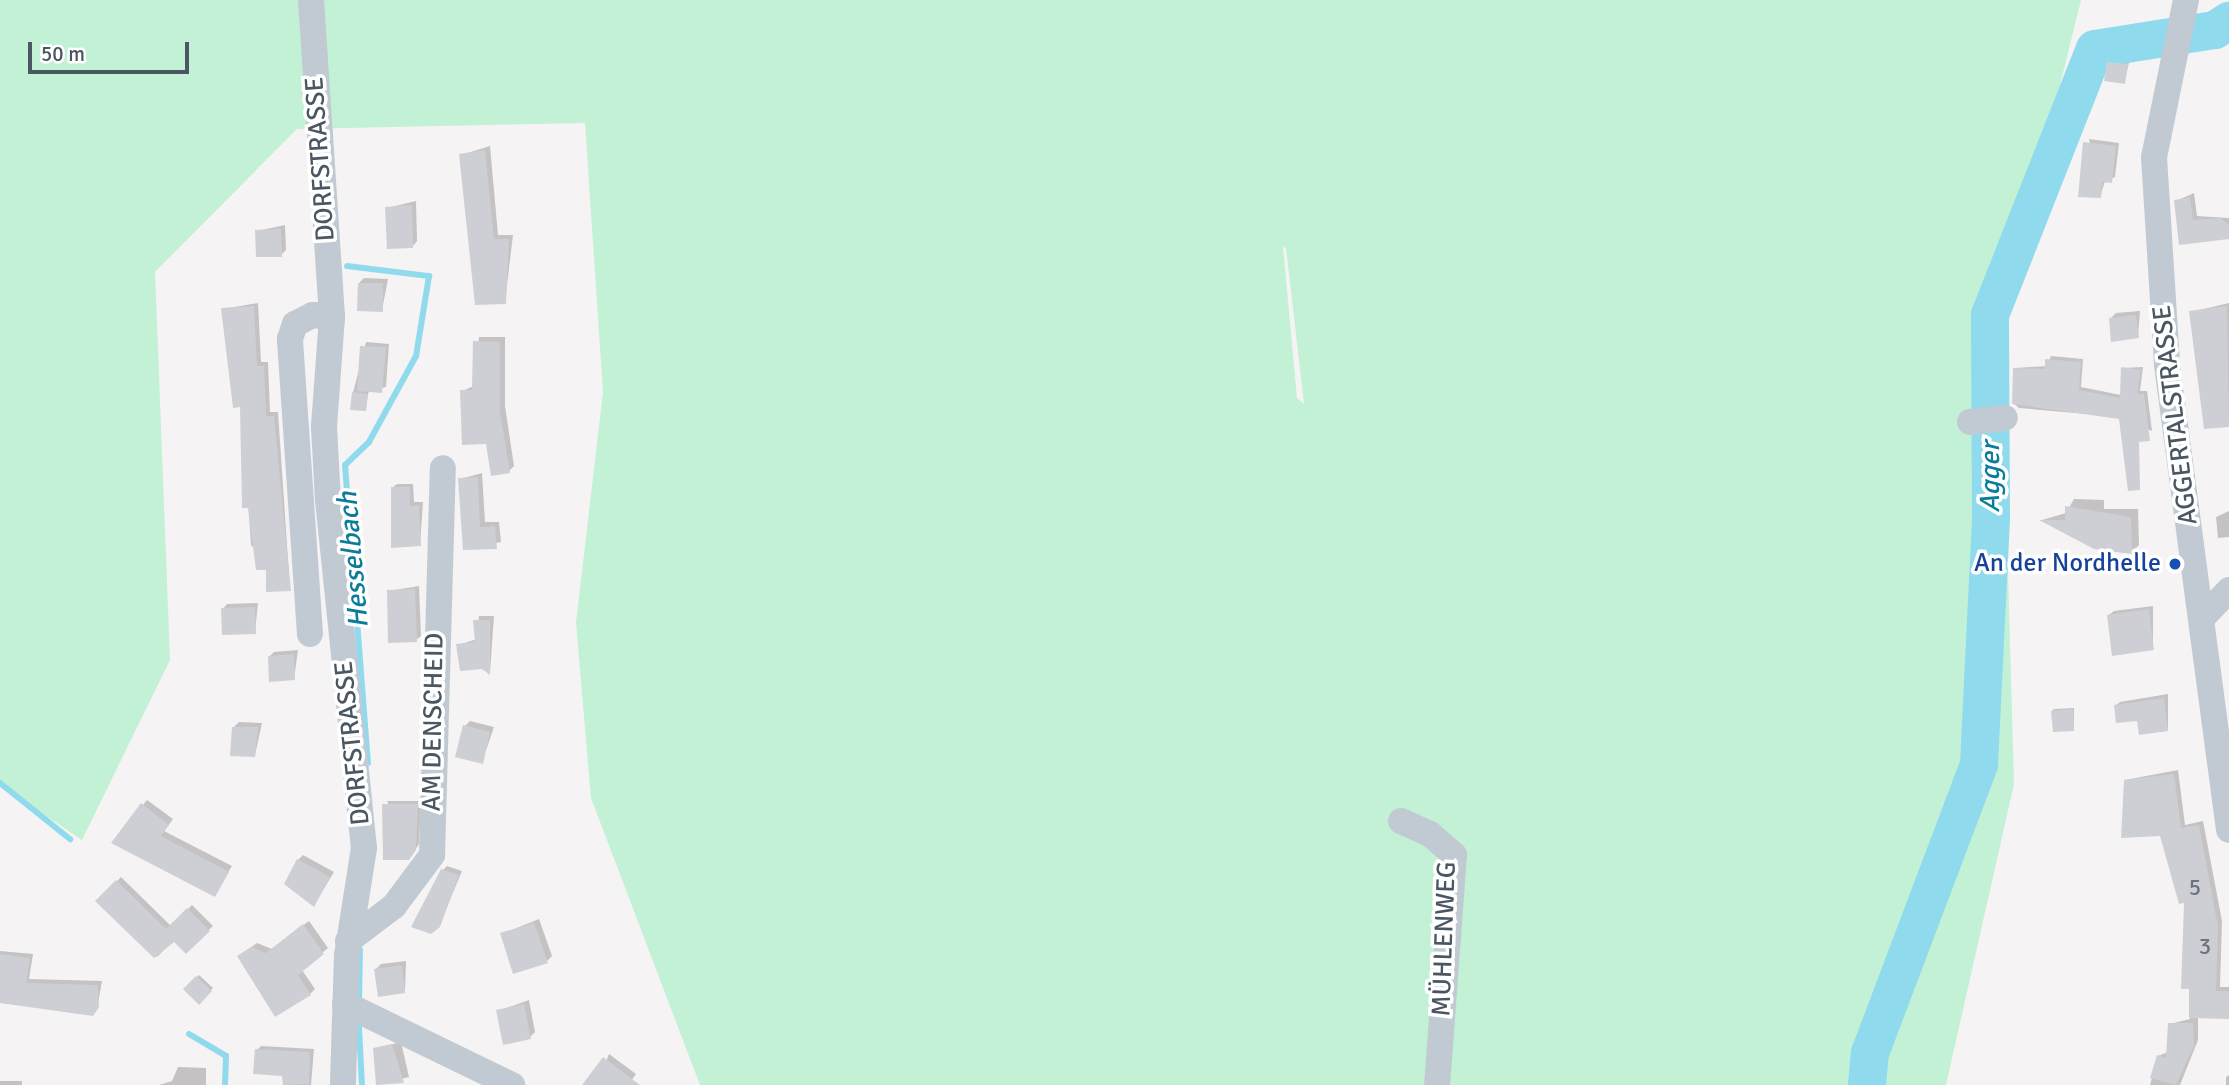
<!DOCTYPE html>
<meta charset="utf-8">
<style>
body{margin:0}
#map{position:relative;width:2229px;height:1085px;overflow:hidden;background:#f5f3f3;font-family:Signika,sans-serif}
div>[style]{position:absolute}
.green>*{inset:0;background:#c3f1d5}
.shadow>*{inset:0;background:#0003}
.stream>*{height:6px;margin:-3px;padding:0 3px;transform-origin:3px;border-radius:3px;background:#90daee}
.river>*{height:38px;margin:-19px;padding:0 19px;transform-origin:19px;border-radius:19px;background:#90daee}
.building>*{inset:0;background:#cdcfd5}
.street>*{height:26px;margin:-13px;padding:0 13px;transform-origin:13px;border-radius:13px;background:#c1cad2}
.dots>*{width:19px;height:19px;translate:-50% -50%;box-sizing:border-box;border:4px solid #fff;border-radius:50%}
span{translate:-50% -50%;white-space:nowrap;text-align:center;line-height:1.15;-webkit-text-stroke:7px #fff;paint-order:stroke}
.number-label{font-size:23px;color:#6b747e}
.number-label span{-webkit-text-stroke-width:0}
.street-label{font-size:26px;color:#4a5661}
.transit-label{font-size:26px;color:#164399}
.right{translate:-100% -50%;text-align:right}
.water-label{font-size:28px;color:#0c7c9b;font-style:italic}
.scale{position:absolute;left:28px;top:42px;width:161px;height:32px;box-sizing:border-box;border:4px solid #4a5661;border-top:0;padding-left:9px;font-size:21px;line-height:24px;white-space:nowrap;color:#4a5661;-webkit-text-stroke:5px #fff;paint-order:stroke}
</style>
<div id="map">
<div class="green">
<i style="clip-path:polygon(evenodd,0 0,2081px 0,2001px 325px,2014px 784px,1946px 1085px,700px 1085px,591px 798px,576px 623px,603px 392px,585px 123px,297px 129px,155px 272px,170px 660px,82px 840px,0 785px,0 0,1283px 247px,1286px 248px,1304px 404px,1297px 398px,1283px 247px)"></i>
</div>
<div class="shadow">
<i style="clip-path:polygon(2111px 61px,2129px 63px,2124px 82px,2109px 63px)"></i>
<i style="clip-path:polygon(2089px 139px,2119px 143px,2115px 177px,2105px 181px,2100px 197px)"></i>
<i style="clip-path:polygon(490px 146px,498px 235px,513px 235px,505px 302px,461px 155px)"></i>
<i style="clip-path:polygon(2194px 193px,2197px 216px,2229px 218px,2229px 238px,2181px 243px,2176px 201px)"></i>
<i style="clip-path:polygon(416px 201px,417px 241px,413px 246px,387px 208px)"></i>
<i style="clip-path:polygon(285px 225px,286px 250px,281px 255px,257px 231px)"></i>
<i style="clip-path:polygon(364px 278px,388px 279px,382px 310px,359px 283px)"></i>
<i style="clip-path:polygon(258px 303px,261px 362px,268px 362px,270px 412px,278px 412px,290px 589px,251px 545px,242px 406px,223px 309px)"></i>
<i style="clip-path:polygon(2229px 303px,2229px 425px,2205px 428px,2191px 312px)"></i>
<i style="clip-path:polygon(2140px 311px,2138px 336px,2111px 318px,2116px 313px)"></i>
<i style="clip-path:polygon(479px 337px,505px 337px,505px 406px,514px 466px,509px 471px,462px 391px,474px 386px)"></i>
<i style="clip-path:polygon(366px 342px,389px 344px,386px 387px,369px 390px,365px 410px,353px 393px)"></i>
<i style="clip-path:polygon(2051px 356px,2083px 359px,2081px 387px,2121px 395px,2123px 368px,2143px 367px,2140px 391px,2147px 391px,2152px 431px,2121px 417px,2019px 408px,2013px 403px,2015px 368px,2047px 366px)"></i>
<i style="clip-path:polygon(482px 473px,485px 522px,499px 522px,501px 542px,464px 549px,460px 479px)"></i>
<i style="clip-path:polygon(397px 484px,413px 484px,414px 502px,423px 502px,420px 544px,392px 488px)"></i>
<i style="clip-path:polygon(2074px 499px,2104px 500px,2104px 509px,2138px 509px,2139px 545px,2131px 553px,2116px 552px,2042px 520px,2066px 513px)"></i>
<i style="clip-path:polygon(2229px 511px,2229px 537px,2218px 538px,2216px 517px)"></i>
<i style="clip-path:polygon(419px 586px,421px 636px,416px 640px,389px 591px)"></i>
<i style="clip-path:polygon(258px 603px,255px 632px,223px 609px,227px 604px)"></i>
<i style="clip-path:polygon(2153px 606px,2153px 648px,2109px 615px,2114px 611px)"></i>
<i style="clip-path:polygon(479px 616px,494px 616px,490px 673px,458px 645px,477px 639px)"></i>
<i style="clip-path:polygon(298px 650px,294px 679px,269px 657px,274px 652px)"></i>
<i style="clip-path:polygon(2168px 694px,2168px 729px,2115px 706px,2120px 702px)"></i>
<i style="clip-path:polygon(2074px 708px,2074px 729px,2052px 711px,2054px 709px)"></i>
<i style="clip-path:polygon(470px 721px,494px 727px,482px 762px,465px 726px)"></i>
<i style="clip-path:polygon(239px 722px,262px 723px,255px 755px,234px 727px)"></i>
<i style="clip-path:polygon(2178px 770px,2185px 825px,2203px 821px,2222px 921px,2220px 987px,2229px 987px,2229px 1017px,2198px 1017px,2198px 1040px,2180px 1085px,2150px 1085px,2158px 1056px,2168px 1052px,2170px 1024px,2190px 1019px,2186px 901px,2161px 834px,2125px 780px)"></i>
<i style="clip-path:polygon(147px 800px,173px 819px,164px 831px,232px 866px,214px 895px,114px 842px)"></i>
<i style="clip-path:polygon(387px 801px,421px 801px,419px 844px,412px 854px)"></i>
<i style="clip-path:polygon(303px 855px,334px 872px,314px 905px,298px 860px)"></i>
<i style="clip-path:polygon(447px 866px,462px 871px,439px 926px,443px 870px)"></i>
<i style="clip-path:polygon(121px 877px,171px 926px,192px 905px,213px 926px,186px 951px,174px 940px,157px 957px,98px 901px)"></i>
<i style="clip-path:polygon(539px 919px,552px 956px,547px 961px,502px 934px)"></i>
<i style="clip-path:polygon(309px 921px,328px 948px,302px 970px,315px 989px,310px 994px,239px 956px,257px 943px,272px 949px)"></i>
<i style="clip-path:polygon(0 951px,33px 954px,29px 979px,102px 981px,97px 1009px,93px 1014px,0 1001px)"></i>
<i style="clip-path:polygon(406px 961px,405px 991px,376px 969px,381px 964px)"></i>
<i style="clip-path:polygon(199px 975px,213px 988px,199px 1002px,186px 989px)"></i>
<i style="clip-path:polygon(529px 1000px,535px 1032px,530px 1037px,498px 1011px)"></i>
<i style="clip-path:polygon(401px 1042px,409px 1077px,378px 1085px,374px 1049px)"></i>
<i style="clip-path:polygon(261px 1046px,314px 1049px,311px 1085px,283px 1085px,284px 1074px,257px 1050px)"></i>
<i style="clip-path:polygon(609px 1054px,636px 1074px,628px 1085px,597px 1085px)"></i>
<i style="clip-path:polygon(178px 1067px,206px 1068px,206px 1085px,159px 1085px,172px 1081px)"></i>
<i style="clip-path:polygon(2229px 1075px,2229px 1085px,2226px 1085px,2226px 1077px)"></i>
<i style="clip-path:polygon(0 1081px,22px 1081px,22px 1085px,0 1085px)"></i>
</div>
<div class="stream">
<i style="left:347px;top:266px;width:83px;rotate:7deg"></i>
<i style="left:429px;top:276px;width:81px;rotate:99.2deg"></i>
<i style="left:416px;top:356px;width:98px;rotate:118.7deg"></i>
<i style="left:369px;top:442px;width:33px;rotate:136deg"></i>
<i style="left:345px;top:465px;width:299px;rotate:85.6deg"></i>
<i style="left:0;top:783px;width:90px;rotate:38.7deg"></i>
<i style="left:359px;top:1000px;width:50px;rotate:-88.9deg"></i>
<i style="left:359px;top:1028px;width:57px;rotate:87deg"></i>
<i style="left:189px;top:1034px;width:43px;rotate:30.7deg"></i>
<i style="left:226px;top:1056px;width:29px;rotate:92deg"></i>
</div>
<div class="river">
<i style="left:1867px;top:1085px;width:32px;rotate:-85deg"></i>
<i style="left:1870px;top:1053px;width:309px;rotate:-69.3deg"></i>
<i style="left:1979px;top:764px;width:245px;rotate:-87.2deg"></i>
<i style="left:1991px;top:519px;width:204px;rotate:-90.3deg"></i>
<i style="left:1990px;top:315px;width:286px;rotate:-68.5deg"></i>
<i style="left:2095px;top:49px;width:121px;rotate:-9deg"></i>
<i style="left:2215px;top:30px;width:17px;rotate:-33deg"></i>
</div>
<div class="building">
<i style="clip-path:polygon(2107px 62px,2128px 64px,2125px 84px,2104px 81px)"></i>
<i style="clip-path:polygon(2083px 142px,2116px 146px,2112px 183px,2102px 182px,2101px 198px,2078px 197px)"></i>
<i style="clip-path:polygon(485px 150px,494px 239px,509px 239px,506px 304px,475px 305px,459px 154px)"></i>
<i style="clip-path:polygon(2190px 197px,2193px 220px,2220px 218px,2229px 225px,2229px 239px,2179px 245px,2174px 200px)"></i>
<i style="clip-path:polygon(412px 205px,413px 248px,387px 249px,385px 207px)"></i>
<i style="clip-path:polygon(281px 229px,282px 257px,256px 257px,255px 230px)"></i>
<i style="clip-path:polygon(358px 283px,383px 283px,383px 312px,357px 311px)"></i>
<i style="clip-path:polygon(254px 306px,257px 366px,264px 366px,266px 416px,274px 416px,291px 591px,266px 592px,266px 570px,256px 570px,248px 508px,242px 508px,240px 407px,233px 408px,221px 308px)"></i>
<i style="clip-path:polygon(2227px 306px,2229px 427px,2204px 429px,2189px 311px)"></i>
<i style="clip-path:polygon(2136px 315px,2139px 338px,2111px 342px,2109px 318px)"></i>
<i style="clip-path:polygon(473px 341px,500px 342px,500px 412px,510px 473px,491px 476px,486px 444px,462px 445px,460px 390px,472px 390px)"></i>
<i style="clip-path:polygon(360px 346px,386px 347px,382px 393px,357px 391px)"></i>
<i style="clip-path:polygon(2045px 359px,2081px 362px,2079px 390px,2120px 398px,2121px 367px,2141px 370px,2137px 394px,2144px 394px,2150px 441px,2139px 442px,2140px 490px,2128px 491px,2119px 419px,2012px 404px,2013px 368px,2045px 369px)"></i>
<i style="clip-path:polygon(352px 392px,368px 394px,366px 411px,350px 410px)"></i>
<i style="clip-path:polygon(478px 477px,480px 527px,495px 526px,497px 549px,463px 550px,458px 478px)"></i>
<i style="clip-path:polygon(391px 487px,410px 487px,410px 506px,419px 505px,421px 546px,391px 548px)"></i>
<i style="clip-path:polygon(2065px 506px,2131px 517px,2132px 554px,2094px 549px,2039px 520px,2065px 520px)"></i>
<i style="clip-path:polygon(415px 589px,417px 642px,388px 643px,387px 590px)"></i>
<i style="clip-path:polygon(255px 607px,256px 634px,222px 635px,221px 608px)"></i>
<i style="clip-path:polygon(2149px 609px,2154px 650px,2112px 656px,2107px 615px)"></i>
<i style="clip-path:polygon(473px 620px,490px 620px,490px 675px,482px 669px,460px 671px,456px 644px,475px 642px)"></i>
<i style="clip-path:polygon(294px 654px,295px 680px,269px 682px,268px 656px)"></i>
<i style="clip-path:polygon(2164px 698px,2168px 731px,2139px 735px,2137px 721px,2116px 723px,2114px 705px)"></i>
<i style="clip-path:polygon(2073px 709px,2074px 731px,2053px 732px,2051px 711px)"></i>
<i style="clip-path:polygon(463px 725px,490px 732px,483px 764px,455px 757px)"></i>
<i style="clip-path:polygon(232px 727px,258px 727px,255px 757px,230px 756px)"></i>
<i style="clip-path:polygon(2174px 774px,2181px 828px,2199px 825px,2218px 927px,2216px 991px,2229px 991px,2229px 1019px,2189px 1018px,2189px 989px,2181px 989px,2184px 903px,2179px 904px,2160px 836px,2121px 838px,2124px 780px)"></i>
<i style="clip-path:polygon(141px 803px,169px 825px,161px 836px,229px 872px,215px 897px,111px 843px)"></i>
<i style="clip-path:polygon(382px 804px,418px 804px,416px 850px,409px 860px,383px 860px)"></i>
<i style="clip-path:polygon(297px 859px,330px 877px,314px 907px,284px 884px)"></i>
<i style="clip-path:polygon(441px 869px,459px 875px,440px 927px,431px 934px,411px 927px)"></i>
<i style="clip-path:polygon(116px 880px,166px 929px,187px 908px,210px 931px,186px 954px,174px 942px,154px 958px,95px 901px)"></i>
<i style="clip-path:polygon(534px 923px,548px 963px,513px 974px,500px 933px)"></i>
<i style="clip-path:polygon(303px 924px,324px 954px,298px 975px,311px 995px,275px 1017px,237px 956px,251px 947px,266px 953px)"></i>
<i style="clip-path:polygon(0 954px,30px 958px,26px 983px,98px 985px,99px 1007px,93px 1016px,0 1003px)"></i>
<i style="clip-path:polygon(402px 965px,405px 993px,378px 997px,374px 969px)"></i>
<i style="clip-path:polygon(196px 976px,212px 991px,199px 1005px,183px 989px)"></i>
<i style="clip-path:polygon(524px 1004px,531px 1039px,503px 1045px,496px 1010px)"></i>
<i style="clip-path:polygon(2168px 1023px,2193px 1023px,2194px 1046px,2176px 1085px,2150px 1078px,2157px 1055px,2166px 1058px)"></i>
<i style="clip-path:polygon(392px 1044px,404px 1083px,376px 1085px,373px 1048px)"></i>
<i style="clip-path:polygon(255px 1049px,310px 1052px,309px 1084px,283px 1085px,282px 1076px,253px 1074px)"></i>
<i style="clip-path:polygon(603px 1057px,640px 1085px,582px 1085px)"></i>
</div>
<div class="street">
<i style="left:311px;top:0;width:318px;rotate:86.2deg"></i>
<i style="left:332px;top:317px;width:110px;rotate:94.2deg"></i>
<i style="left:324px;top:427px;width:73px;rotate:86.9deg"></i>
<i style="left:328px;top:500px;width:350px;rotate:84.1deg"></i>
<i style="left:364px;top:848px;width:108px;rotate:99deg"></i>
<i style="left:347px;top:955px;width:130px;rotate:91.8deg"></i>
<i style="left:2186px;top:0;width:160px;rotate:101.5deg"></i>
<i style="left:2154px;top:157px;width:208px;rotate:86.4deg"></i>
<i style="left:2167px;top:365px;width:469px;rotate:82.4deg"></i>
<i style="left:1970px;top:422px;width:35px;rotate:-7deg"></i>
<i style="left:2202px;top:618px;width:39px;rotate:-46deg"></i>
<i style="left:310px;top:634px;width:296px;rotate:-93.9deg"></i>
<i style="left:290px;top:339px;width:16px;rotate:-72deg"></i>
<i style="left:295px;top:324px;width:20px;rotate:-27deg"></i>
<i style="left:313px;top:315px;width:19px;rotate:6deg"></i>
<i style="left:1401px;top:821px;width:32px;rotate:24deg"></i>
<i style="left:1430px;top:834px;width:32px;rotate:41deg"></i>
<i style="left:1454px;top:855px;width:231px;rotate:94.2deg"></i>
<i style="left:348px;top:941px;width:58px;rotate:-37.3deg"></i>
<i style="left:394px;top:906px;width:64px;rotate:-53.3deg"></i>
<i style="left:432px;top:855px;width:387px;rotate:-88.4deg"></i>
<i style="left:345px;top:1004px;width:186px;rotate:25.9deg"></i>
</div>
<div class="dots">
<i style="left:2175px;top:564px;background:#1a4fb4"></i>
</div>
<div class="number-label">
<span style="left:2195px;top:888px">5</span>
<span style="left:2205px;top:947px">3</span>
</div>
<div class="street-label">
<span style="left:321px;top:159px;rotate:-94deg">DORFSTRASSE</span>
<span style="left:2176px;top:415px;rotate:-97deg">AGGERTALSTRASSE</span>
<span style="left:434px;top:722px;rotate:-89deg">AM DENSCHEID</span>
<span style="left:353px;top:743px;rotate:-96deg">DORFSTRASSE</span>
<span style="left:1445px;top:939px;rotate:-88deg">MÜHLENWEG</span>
</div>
<div class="transit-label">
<span class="right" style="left:2161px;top:564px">An der Nordhelle</span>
</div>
<div class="water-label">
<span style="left:1990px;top:477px;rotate:-90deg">Agger</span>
<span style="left:353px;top:560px;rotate:-95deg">Hesselbach</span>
</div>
<div class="scale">50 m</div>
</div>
